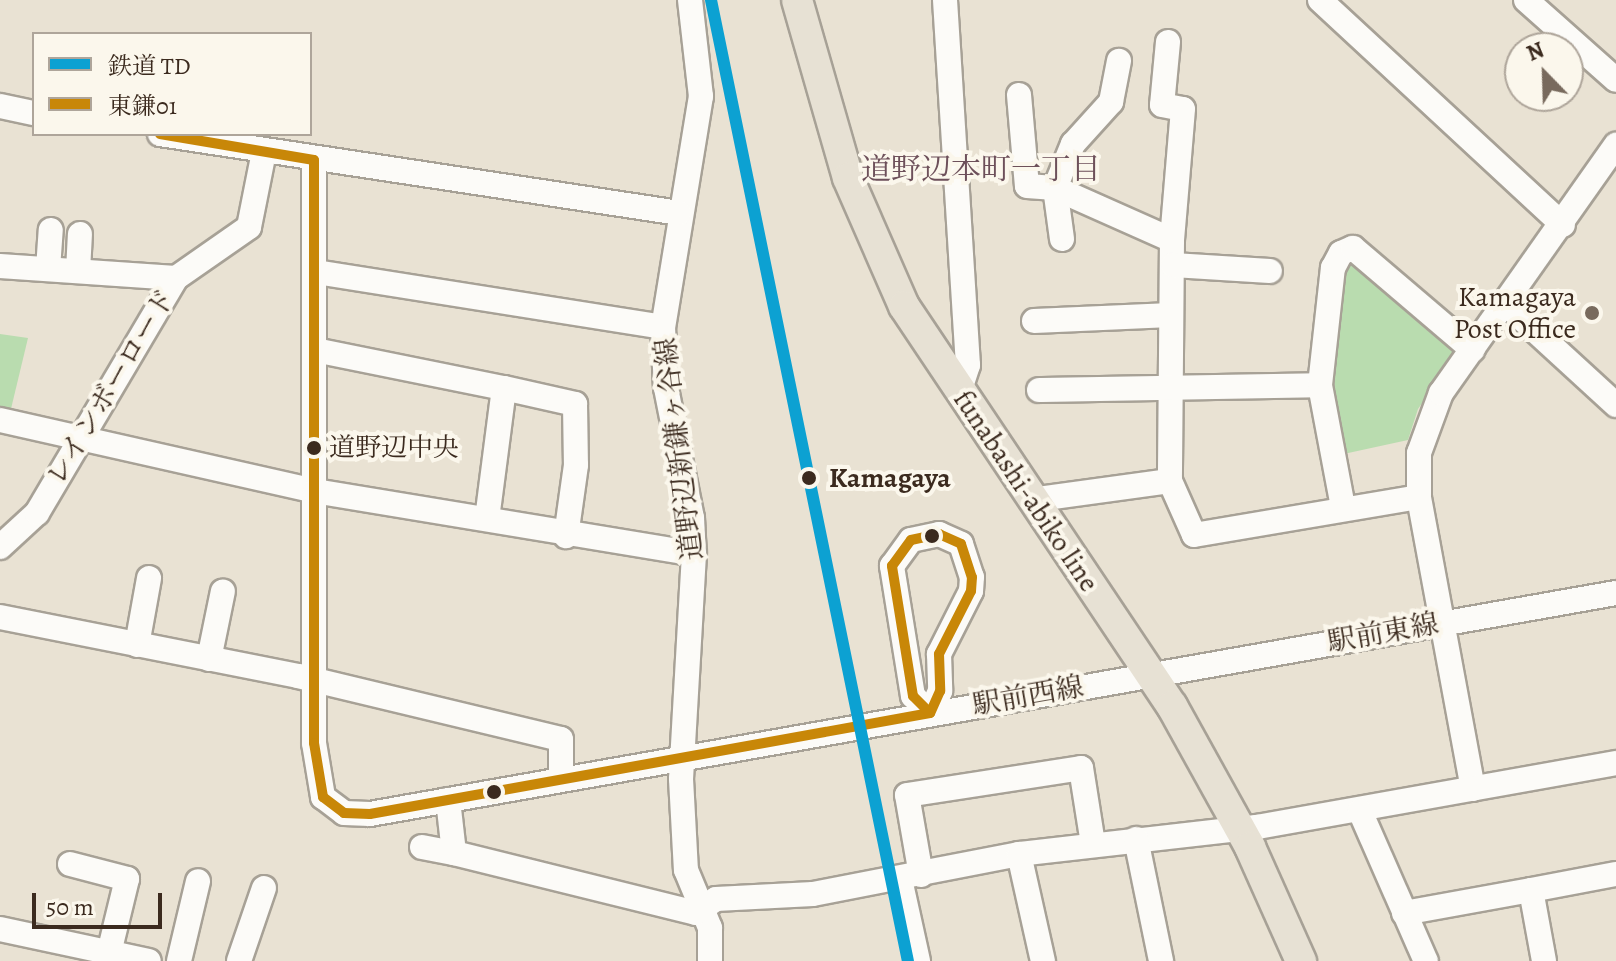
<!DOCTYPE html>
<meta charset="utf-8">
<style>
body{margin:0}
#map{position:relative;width:1616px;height:961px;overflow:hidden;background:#e9e2d3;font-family:Alegreya,"Noto Serif JP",serif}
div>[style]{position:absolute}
.green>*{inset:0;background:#b9dcaf}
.roads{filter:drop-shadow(2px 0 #a7a196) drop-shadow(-2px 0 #a7a196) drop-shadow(0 2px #a7a196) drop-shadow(0 -2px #a7a196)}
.minor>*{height:24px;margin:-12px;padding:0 12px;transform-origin:12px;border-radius:12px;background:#fcfbf8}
.major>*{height:30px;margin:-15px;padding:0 15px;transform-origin:15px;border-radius:15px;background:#e7e1d4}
.bus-1>*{height:10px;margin:-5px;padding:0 5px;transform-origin:5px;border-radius:5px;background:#c88708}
.rail-1>*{height:12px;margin:-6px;padding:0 6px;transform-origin:6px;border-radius:6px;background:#0ca1d2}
.dots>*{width:22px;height:22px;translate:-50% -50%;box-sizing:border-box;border:4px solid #fbf7ec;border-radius:50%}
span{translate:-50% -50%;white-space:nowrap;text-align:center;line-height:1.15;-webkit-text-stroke:8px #fbf7ec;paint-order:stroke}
.bus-label{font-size:26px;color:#3b2a1e}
.left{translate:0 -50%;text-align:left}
.poi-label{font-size:28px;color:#3b2a1e}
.right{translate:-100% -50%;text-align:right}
.street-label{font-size:28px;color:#3b2a1e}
.stop-label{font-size:28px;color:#3b2a1e;font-weight:700}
.neighbourhood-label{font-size:30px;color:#6d505a}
.legend{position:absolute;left:32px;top:32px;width:280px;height:104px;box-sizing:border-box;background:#fbf7ec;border:2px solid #aea59a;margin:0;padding:10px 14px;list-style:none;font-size:24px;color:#3b2a1e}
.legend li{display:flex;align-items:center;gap:16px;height:40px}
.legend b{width:40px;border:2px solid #aea59a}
.north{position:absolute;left:1504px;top:32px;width:80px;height:80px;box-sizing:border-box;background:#fbf7ec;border:2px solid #aea59a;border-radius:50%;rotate:337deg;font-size:22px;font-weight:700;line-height:32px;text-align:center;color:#3b2a1e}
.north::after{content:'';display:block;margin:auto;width:28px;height:36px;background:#786a5d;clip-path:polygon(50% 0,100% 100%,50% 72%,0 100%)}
.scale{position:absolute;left:32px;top:893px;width:130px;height:36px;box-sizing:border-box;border:4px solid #3b2a1e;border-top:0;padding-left:10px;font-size:24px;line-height:28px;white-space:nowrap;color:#3b2a1e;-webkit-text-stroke:6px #fbf7ec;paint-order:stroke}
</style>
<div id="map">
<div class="green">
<i style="clip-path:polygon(1359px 261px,1454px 346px,1456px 354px,1418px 409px,1408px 440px,1339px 455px,1328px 385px,1340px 269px)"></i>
<i style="clip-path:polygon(0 334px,28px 338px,10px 413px,0 411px)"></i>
</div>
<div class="roads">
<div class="minor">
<i style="left:690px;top:0;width:97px;rotate:83.5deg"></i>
<i style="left:701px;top:96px;width:234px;rotate:99.3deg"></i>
<i style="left:663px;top:327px;width:61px;rotate:87.2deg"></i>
<i style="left:666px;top:388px;width:133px;rotate:78.7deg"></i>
<i style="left:692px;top:518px;width:36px;rotate:87deg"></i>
<i style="left:694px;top:554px;width:225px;rotate:93.3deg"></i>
<i style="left:681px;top:779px;width:91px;rotate:86.9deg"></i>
<i style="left:686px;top:870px;width:63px;rotate:67.5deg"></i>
<i style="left:710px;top:928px;width:33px;rotate:90deg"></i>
<i style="left:945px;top:0;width:366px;rotate:86.4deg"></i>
<i style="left:968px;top:365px;width:28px;rotate:108deg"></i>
<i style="left:1320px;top:0;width:331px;rotate:42.8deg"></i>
<i style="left:1526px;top:0;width:120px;rotate:41.6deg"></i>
<i style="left:1168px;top:42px;width:63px;rotate:95.4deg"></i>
<i style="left:1162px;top:105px;width:21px;rotate:11deg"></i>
<i style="left:1183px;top:109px;width:131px;rotate:94.8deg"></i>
<i style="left:1172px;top:240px;width:241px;rotate:90.5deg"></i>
<i style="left:1170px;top:481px;width:59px;rotate:66deg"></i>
<i style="left:1194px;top:535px;width:228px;rotate:-9.6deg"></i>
<i style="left:1019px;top:95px;width:91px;rotate:85deg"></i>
<i style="left:1027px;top:186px;width:28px;rotate:4deg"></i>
<i style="left:1055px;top:188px;width:48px;rotate:-67.8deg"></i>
<i style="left:1073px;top:144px;width:57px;rotate:-47.9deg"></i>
<i style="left:1111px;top:102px;width:42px;rotate:-79deg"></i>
<i style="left:0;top:106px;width:35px;rotate:12deg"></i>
<i style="left:160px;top:134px;width:525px;rotate:8.65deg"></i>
<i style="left:314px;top:160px;width:583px;rotate:90deg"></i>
<i style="left:314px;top:743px;width:55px;rotate:80.5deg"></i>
<i style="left:323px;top:797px;width:26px;rotate:37deg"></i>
<i style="left:344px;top:813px;width:26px;rotate:2deg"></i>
<i style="left:370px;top:814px;width:1265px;rotate:-10.06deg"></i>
<i style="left:1062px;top:239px;width:51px;rotate:-97.8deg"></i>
<i style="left:1055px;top:188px;width:128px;rotate:24deg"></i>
<i style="left:1173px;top:265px;width:97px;rotate:3.5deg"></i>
<i style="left:0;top:266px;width:176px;rotate:3.9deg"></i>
<i style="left:48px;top:269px;width:39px;rotate:-86deg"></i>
<i style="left:78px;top:271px;width:37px;rotate:-87deg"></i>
<i style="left:316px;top:272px;width:351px;rotate:9deg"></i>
<i style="left:1507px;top:305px;width:148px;rotate:42.5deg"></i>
<i style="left:1034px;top:321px;width:137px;rotate:-2.5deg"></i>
<i style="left:315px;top:350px;width:193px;rotate:11.4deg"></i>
<i style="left:1039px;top:390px;width:281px;rotate:-1deg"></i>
<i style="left:0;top:420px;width:323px;rotate:12.7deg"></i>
<i style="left:315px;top:491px;width:384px;rotate:9.4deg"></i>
<i style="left:1031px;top:500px;width:140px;rotate:-7.8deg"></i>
<i style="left:1343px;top:507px;width:124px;rotate:-100.7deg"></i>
<i style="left:1320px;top:385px;width:118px;rotate:-83.7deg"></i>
<i style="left:1333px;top:268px;width:17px;rotate:-62deg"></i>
<i style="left:1341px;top:253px;width:13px;rotate:-23deg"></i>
<i style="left:1353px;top:248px;width:157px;rotate:40.4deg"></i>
<i style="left:487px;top:519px;width:132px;rotate:-82.6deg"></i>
<i style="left:504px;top:388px;width:73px;rotate:12.7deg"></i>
<i style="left:575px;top:404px;width:61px;rotate:89.1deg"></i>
<i style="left:576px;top:465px;width:72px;rotate:98deg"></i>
<i style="left:939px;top:534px;width:24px;rotate:24deg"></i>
<i style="left:961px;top:544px;width:35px;rotate:72deg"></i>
<i style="left:972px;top:577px;width:14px;rotate:94deg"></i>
<i style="left:971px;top:591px;width:71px;rotate:116.9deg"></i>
<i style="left:939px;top:654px;width:37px;rotate:88deg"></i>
<i style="left:940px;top:691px;width:24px;rotate:114deg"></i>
<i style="left:930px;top:713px;width:24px;rotate:-135deg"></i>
<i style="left:913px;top:696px;width:132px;rotate:-99.2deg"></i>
<i style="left:892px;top:566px;width:32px;rotate:-54deg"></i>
<i style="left:911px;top:540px;width:29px;rotate:-12deg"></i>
<i style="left:0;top:547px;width:50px;rotate:-42.6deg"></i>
<i style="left:37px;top:513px;width:273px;rotate:-59.4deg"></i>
<i style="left:176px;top:278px;width:89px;rotate:-34.9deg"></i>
<i style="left:249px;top:227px;width:76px;rotate:-78.7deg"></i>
<i style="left:0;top:617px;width:304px;rotate:11.2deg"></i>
<i style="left:298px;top:676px;width:270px;rotate:13.5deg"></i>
<i style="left:561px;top:739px;width:39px;rotate:90deg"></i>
<i style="left:137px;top:645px;width:68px;rotate:-79.8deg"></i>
<i style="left:209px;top:659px;width:69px;rotate:-78.4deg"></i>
<i style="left:1473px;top:789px;width:297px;rotate:-100.5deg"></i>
<i style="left:1419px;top:497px;width:44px;rotate:-90deg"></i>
<i style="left:1419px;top:453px;width:64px;rotate:-69.9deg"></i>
<i style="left:1441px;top:393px;width:304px;rotate:-54.8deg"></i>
<i style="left:448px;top:800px;width:53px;rotate:83.5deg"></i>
<i style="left:454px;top:853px;width:249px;rotate:13.9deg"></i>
<i style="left:696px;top:913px;width:24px;rotate:-35deg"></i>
<i style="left:716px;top:899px;width:97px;rotate:-3deg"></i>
<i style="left:813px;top:894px;width:210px;rotate:-11deg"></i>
<i style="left:1019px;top:854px;width:240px;rotate:-6.5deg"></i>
<i style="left:1257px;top:827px;width:365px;rotate:-10.1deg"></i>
<i style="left:1360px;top:811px;width:164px;rotate:66.3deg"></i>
<i style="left:1136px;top:839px;width:125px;rotate:78.4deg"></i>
<i style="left:422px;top:847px;width:33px;rotate:11deg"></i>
<i style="left:1019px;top:854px;width:110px;rotate:77.4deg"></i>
<i style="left:70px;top:864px;width:59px;rotate:14.7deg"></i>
<i style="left:127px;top:879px;width:76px;rotate:103.7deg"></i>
<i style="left:921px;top:875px;width:81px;rotate:-99.9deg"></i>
<i style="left:907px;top:795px;width:176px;rotate:-8.8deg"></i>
<i style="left:1081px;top:768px;width:77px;rotate:81deg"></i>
<i style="left:900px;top:879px;width:84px;rotate:77.6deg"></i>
<i style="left:1531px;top:890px;width:86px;rotate:-10.7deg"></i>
<i style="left:1404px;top:913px;width:129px;rotate:-10.3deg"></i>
<i style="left:1531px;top:890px;width:72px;rotate:79.6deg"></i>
<i style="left:0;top:929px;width:152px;rotate:12.1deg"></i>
<i style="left:179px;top:961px;width:82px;rotate:-76.6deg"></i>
<i style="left:239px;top:961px;width:77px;rotate:-71.1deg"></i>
</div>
<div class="major">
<i style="left:797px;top:0;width:185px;rotate:74deg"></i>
<i style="left:848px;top:178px;width:140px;rotate:66.4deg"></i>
<i style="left:904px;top:306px;width:481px;rotate:56.2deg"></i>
<i style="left:1172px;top:706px;width:161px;rotate:61deg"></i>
<i style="left:1250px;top:847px;width:125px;rotate:65.9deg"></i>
</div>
</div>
<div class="bus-1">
<i style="left:160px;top:134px;width:156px;rotate:9.6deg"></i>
<i style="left:314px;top:160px;width:583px;rotate:90deg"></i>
<i style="left:314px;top:743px;width:55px;rotate:80.5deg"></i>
<i style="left:323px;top:797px;width:26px;rotate:37deg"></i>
<i style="left:344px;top:813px;width:26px;rotate:2deg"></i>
<i style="left:370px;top:814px;width:569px;rotate:-10.22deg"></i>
<i style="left:939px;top:534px;width:24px;rotate:24deg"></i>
<i style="left:961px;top:544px;width:35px;rotate:72deg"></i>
<i style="left:972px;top:577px;width:14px;rotate:94deg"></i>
<i style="left:971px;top:591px;width:71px;rotate:116.9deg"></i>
<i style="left:939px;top:654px;width:37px;rotate:88deg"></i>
<i style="left:940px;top:691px;width:24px;rotate:114deg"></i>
<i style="left:930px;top:713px;width:24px;rotate:-135deg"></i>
<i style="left:913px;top:696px;width:132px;rotate:-99.2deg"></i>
<i style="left:892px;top:566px;width:32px;rotate:-54deg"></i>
<i style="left:911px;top:540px;width:29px;rotate:-12deg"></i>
</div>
<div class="rail-1">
<i style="left:711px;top:0;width:981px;rotate:78.42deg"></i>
</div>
<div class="dots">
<i style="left:1592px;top:313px;background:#786a5d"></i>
<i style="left:314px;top:448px;background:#3b2a1e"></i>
<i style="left:809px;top:478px;background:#3b2a1e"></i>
<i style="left:932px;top:536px;background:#3b2a1e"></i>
<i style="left:494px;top:792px;background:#3b2a1e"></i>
</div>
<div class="bus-label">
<span class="left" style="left:329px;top:448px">道野辺中央</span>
</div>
<div class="poi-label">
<span class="right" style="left:1576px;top:313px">Kamagaya<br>Post Office</span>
</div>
<div class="street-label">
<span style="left:111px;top:387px;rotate:-59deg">レインボーロード</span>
<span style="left:679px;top:449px;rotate:-97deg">道野辺新鎌ヶ谷線</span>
<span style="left:1026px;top:491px;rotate:56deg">funabashi-abiko line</span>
<span style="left:1383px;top:633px;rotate:-10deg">駅前東線</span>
<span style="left:1028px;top:696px;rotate:-10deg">駅前西線</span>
</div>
<div class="stop-label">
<span class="left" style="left:829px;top:478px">Kamagaya</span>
</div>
<div class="neighbourhood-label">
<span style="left:981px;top:169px">道野辺本町一丁目</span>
</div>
<ul class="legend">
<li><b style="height:10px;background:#0ca1d2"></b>鉄道 TD</li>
<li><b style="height:10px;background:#c88708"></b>東鎌01</li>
</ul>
<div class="north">N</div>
<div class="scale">50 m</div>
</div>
